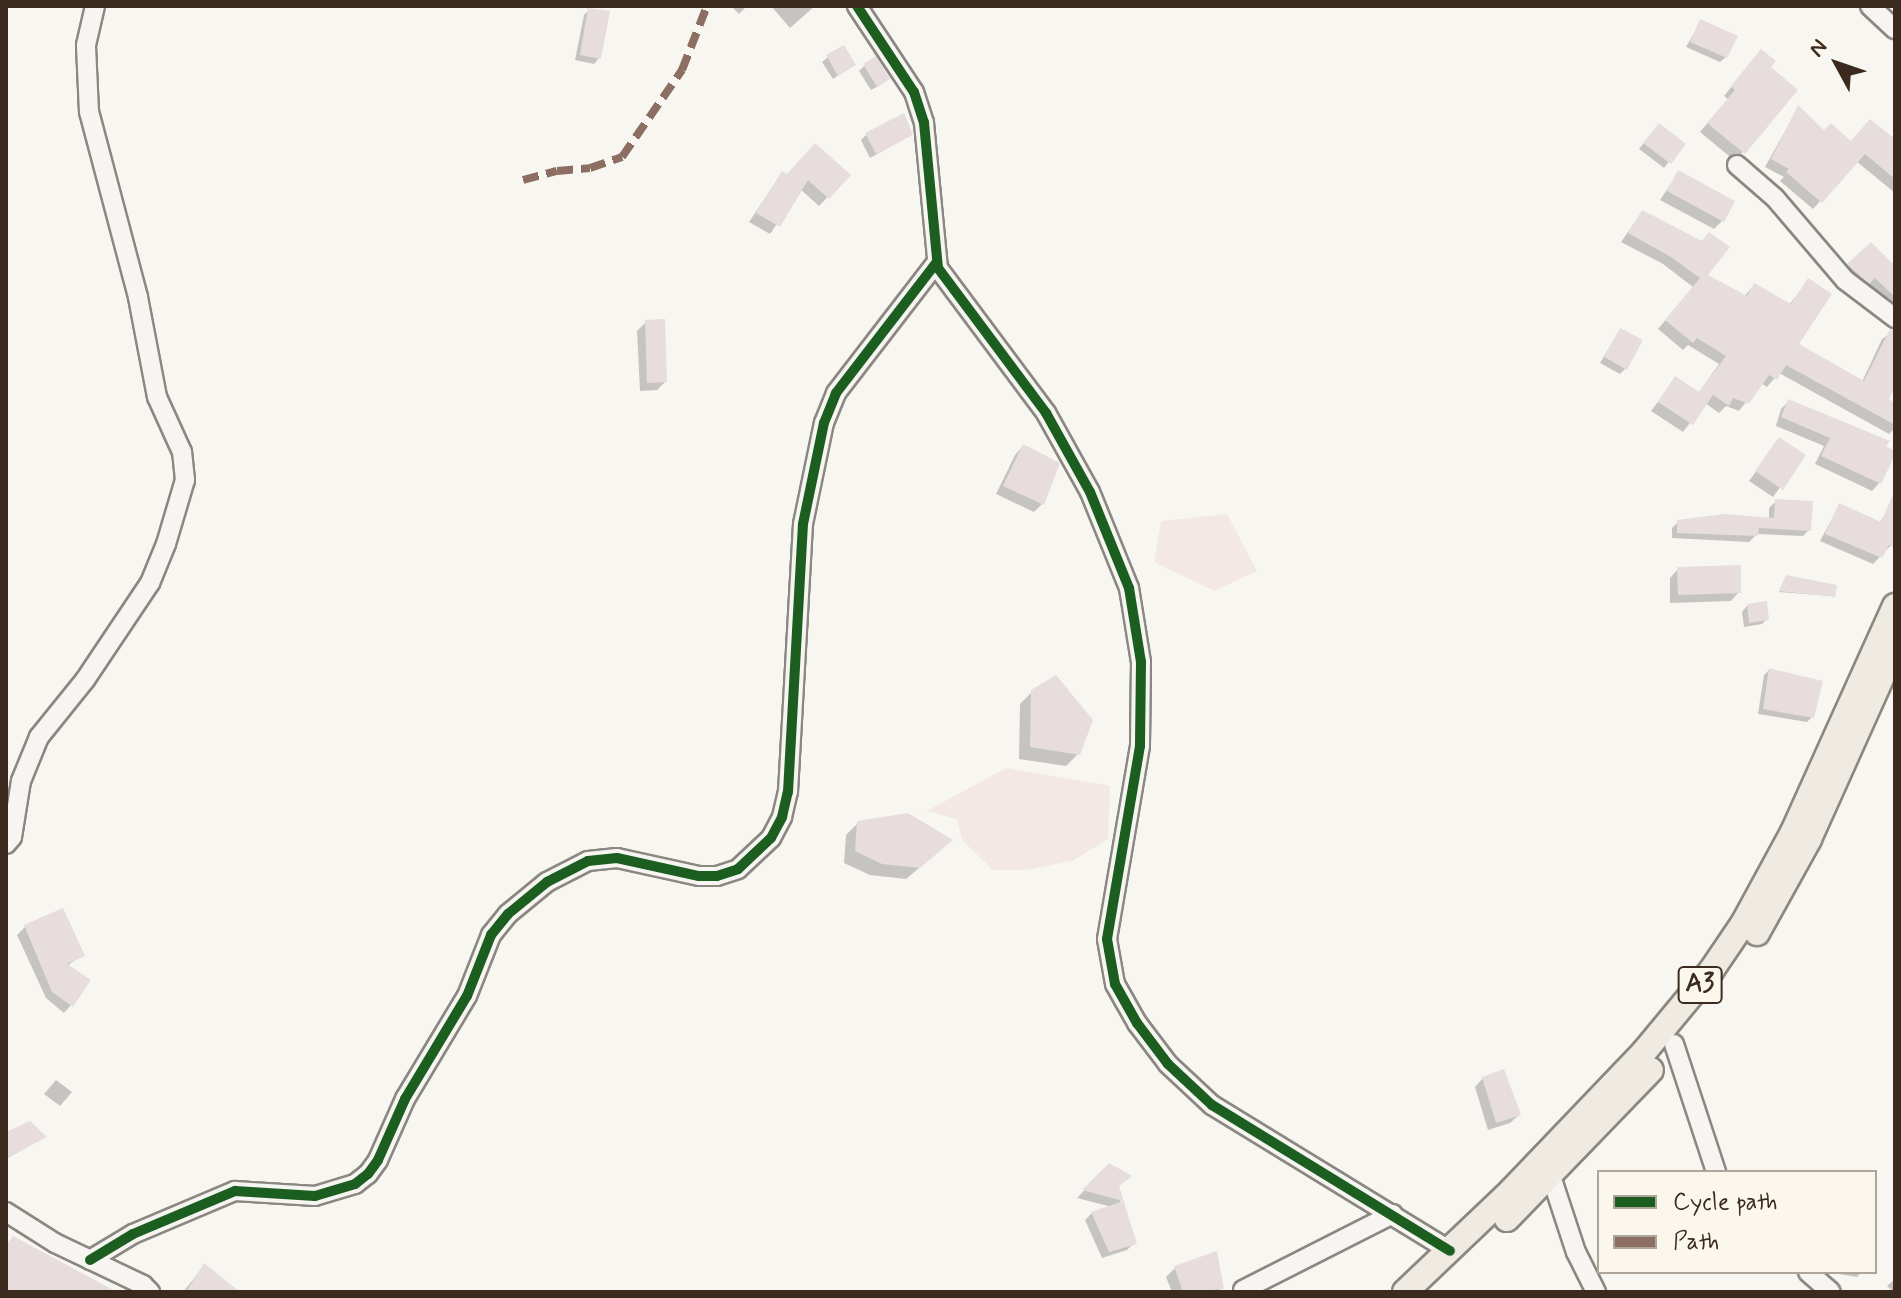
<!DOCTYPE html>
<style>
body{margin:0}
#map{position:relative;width:1901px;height:1298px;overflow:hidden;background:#f8f6f0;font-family:Mynerve,sans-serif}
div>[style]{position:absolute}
.built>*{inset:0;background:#f3e8e5}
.shadow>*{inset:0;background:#0003}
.building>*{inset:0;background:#e7dcde}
.roads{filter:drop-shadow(2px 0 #8b8781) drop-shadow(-2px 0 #8b8781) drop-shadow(0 2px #8b8781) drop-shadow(0 -2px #8b8781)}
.minor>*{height:18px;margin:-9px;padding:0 9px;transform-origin:9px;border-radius:9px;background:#f6f5f1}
.major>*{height:24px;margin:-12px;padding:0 12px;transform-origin:12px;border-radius:12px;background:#efeae2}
.quiet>*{height:8px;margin-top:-4px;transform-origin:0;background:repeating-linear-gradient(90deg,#8d6e63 0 16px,transparent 0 24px)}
.cycleway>*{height:10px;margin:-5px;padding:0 5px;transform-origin:5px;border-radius:5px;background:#1b5e20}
span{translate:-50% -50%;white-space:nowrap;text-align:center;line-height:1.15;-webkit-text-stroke:6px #fbf7ec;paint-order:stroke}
.shield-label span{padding:2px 6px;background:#fbf7ec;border:2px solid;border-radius:6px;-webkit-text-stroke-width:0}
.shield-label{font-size:26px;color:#3b2a1e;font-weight:700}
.frame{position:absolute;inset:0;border:8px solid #3b2a1e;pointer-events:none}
.legend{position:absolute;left:1597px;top:1170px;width:280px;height:104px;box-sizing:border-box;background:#fbf7ec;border:2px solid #aea59a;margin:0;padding:10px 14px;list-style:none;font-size:24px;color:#3b2a1e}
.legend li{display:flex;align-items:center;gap:16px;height:40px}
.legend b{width:40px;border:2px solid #aea59a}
.north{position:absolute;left:1797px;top:24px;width:80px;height:80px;-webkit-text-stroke:6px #fbf7ec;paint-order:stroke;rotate:310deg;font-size:22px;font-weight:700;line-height:32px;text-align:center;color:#3b2a1e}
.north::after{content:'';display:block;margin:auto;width:28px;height:36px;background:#3b2a1e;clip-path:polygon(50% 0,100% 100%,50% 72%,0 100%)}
</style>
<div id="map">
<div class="built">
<i style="clip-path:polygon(1227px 514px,1257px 571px,1214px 591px,1154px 562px,1161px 521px)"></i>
<i style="clip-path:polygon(1006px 768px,1110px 786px,1108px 839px,1072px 861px,1027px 870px,993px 870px,962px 840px,957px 819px,927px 811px)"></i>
</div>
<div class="shadow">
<i style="clip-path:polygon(731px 6px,747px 6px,739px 14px)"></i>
<i style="clip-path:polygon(771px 6px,815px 6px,790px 28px)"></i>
<i style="clip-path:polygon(589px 10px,599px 58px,594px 64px,575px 60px,584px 15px)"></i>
<i style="clip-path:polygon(1701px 21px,1726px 57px,1720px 62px,1686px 47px)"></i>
<i style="clip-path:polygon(828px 57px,853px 65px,833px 79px,822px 62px)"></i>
<i style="clip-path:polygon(1753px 60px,1796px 90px,1735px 161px,1700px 132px,1728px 99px,1724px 96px)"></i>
<i style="clip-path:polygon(864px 66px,882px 84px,871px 90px,859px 71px)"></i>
<i style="clip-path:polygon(1798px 108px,1824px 132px,1850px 144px,1895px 142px,1895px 193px,1856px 161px,1813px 209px,1780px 181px,1784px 177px,1765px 167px)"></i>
<i style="clip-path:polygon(1654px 130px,1683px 144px,1664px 168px,1639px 149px)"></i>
<i style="clip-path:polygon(866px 135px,911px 135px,870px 158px,861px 140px)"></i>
<i style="clip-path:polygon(1679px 172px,1722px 221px,1714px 229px,1660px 200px)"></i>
<i style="clip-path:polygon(782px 173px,787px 176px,848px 176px,819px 206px,800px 189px,770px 234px,749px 222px)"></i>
<i style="clip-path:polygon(1642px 212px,1705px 276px,1744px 297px,1754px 285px,1789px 305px,1808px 281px,1796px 345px,1862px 382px,1882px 339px,1895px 330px,1895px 382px,1886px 400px,1895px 406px,1895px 428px,1889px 434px,1779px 373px,1767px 387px,1761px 383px,1739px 411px,1726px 406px,1719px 413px,1705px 403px,1683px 432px,1651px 411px,1675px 379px,1698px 394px,1719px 364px,1688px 345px,1683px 350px,1658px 329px,1693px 287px,1663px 264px,1621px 242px)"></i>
<i style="clip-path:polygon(1871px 244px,1895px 269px,1895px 311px,1867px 283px,1861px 289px,1842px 273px)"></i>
<i style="clip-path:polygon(646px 322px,665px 382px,657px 390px,640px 391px,637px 331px)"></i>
<i style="clip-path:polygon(1620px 330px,1625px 369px,1620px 374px,1600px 363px)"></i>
<i style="clip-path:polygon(1789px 401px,1887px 442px,1879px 483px,1872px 491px,1815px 464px,1824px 446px,1776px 426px,1781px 409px)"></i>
<i style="clip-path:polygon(1779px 440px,1803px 456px,1773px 497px,1749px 481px)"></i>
<i style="clip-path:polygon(1023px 446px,1042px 504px,1034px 512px,996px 494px,1015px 455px)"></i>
<i style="clip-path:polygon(1776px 501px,1809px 530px,1803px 536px,1757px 534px,1749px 542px,1672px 538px,1672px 528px,1678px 522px,1769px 519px,1769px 508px)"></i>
<i style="clip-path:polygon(1839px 506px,1879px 523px,1887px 512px,1895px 515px,1895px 541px,1873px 564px,1820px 541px)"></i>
<i style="clip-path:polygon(1678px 569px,1739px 592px,1731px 601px,1670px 603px,1670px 578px)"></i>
<i style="clip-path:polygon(1786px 577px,1833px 596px,1779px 592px)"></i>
<i style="clip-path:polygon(1747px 606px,1767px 619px,1762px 624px,1744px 627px,1742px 612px)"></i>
<i style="clip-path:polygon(1769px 670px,1812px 717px,1807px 722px,1758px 714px,1764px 675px)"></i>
<i style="clip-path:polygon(1032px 692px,1078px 754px,1066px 766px,1019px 759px,1020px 704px)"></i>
<i style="clip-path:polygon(858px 823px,939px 851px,906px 879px,870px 875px,844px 863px,846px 835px)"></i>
<i style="clip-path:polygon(25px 927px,82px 955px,67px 966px,71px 1005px,64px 1013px,46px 998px,17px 935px)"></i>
<i style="clip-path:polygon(1483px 1078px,1519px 1115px,1510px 1123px,1488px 1130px,1475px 1087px)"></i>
<i style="clip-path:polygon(56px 1080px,72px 1092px,60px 1106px,44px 1094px)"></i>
<i style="clip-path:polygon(6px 1134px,44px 1137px,6px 1159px)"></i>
<i style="clip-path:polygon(1109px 1165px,1134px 1243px,1127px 1250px,1102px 1258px,1085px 1220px,1092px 1213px,1112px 1207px,1077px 1198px)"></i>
<i style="clip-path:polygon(204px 1266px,237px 1292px,183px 1292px)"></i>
<i style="clip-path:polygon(1175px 1268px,1222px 1288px,1217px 1292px,1172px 1292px,1166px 1277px)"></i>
<i style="clip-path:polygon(1827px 1272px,1862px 1272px,1857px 1277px)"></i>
<i style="clip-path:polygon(1895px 1279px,1895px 1292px,1894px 1292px,1887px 1286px)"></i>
</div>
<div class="building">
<i style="clip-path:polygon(588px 8px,610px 11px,601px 59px,580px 55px)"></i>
<i style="clip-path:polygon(1700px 19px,1738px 36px,1727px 58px,1690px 42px)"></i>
<i style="clip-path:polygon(844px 45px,856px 65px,838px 76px,826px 55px)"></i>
<i style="clip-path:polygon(1761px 49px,1776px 61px,1771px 67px,1798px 90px,1745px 154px,1707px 123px,1735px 90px,1731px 86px)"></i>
<i style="clip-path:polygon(876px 56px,890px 79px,877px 87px,863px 64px)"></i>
<i style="clip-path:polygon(1798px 105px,1824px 130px,1831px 123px,1851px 141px,1870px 119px,1895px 139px,1895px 179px,1865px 154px,1822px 203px,1786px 172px,1789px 169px,1771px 159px)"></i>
<i style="clip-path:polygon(904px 113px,913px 135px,876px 154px,865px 133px)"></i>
<i style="clip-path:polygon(1659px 123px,1686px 144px,1671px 164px,1643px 143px)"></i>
<i style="clip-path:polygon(815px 143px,851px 175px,829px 199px,808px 180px,780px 227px,756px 213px,782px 171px,787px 174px)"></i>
<i style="clip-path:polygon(1678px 170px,1735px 201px,1724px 222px,1667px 191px)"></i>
<i style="clip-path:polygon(1642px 210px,1702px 241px,1709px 232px,1730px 247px,1708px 275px,1747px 296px,1754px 283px,1791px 304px,1808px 278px,1832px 294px,1799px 344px,1864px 381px,1890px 329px,1895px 330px,1895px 386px,1889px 399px,1895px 403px,1895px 425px,1786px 365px,1777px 380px,1769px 375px,1749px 404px,1733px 398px,1729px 406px,1713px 395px,1693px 425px,1658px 402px,1675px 376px,1699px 392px,1726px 356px,1697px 338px,1693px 343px,1665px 320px,1700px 278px,1671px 257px,1628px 233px)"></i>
<i style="clip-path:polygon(1871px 242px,1895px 266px,1895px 297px,1875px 278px,1869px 284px,1847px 264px)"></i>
<i style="clip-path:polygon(665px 319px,667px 382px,647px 383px,645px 320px)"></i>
<i style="clip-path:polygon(1620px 328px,1643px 340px,1627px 370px,1604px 357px)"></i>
<i style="clip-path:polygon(1788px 399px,1890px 441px,1886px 446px,1895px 451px,1895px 455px,1881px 484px,1821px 456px,1830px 438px,1781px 417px)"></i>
<i style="clip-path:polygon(1779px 437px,1806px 455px,1783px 490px,1755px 471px)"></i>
<i style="clip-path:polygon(1023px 444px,1060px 463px,1044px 505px,1003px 486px)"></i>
<i style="clip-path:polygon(1895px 490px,1895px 548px,1889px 545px,1882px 558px,1825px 534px,1839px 503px,1881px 522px)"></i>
<i style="clip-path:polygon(1775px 499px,1813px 501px,1811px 531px,1759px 528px,1758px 536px,1677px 533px,1677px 520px,1725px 514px,1774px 518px)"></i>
<i style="clip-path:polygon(1741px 565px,1741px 593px,1678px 595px,1677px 567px)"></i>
<i style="clip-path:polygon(1786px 575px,1837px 585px,1835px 597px,1779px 591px)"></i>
<i style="clip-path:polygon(1767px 601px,1769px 620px,1749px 623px,1747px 604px)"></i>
<i style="clip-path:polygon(1769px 668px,1823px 681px,1814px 718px,1763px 709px)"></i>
<i style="clip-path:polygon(1056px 675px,1093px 720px,1080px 755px,1030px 747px,1031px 690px)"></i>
<i style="clip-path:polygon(908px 813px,953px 840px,920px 868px,882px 864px,855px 851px,857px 821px)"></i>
<i style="clip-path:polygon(63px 908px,85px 956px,67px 964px,91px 980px,73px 1007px,52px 992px,24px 925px)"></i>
<i style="clip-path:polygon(1504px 1069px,1521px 1115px,1496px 1123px,1482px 1077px)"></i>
<i style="clip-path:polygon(30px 1121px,47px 1137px,6px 1158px,6px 1132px)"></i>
<i style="clip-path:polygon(1109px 1163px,1132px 1176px,1119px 1186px,1137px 1244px,1109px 1252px,1091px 1212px,1123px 1201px,1082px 1190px)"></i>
<i style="clip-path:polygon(13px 1236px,117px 1292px,6px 1292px,6px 1245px)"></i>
<i style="clip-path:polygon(1217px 1251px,1224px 1289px,1183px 1292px,1174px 1266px)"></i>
<i style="clip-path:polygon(204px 1263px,240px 1292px,186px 1292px)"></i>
</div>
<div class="roads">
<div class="minor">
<i style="left:857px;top:6px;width:103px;rotate:56.5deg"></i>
<i style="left:914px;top:92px;width:33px;rotate:72deg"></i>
<i style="left:924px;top:123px;width:146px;rotate:84.5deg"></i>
<i style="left:938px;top:268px;width:181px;rotate:53.3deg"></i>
<i style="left:1046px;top:413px;width:90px;rotate:60.9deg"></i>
<i style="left:1090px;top:492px;width:104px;rotate:67.9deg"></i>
<i style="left:1129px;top:588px;width:75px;rotate:80.8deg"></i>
<i style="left:1141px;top:662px;width:84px;rotate:90.7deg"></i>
<i style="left:1140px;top:746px;width:196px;rotate:99.7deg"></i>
<i style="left:1107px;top:939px;width:46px;rotate:79.9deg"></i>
<i style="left:1115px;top:984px;width:45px;rotate:60.6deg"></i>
<i style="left:1137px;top:1023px;width:51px;rotate:52.9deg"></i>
<i style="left:1168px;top:1064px;width:60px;rotate:43deg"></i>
<i style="left:1212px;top:1105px;width:279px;rotate:31.5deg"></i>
<i style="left:1870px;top:6px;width:34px;rotate:43deg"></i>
<i style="left:1737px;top:165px;width:50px;rotate:41deg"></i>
<i style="left:1775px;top:198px;width:108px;rotate:49.5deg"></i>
<i style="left:1845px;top:280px;width:63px;rotate:37.2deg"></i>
<i style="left:6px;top:844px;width:9px;rotate:-49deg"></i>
<i style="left:12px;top:837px;width:57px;rotate:-80.9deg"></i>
<i style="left:21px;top:781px;width:48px;rotate:-67.8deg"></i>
<i style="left:39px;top:737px;width:73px;rotate:-51.1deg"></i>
<i style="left:85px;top:680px;width:117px;rotate:-56.2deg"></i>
<i style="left:150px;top:583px;width:42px;rotate:-67.7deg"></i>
<i style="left:166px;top:544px;width:67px;rotate:-73.5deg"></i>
<i style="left:185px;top:480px;width:28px;rotate:-96deg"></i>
<i style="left:182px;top:452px;width:60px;rotate:-114.4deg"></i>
<i style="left:157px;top:397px;width:102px;rotate:-100.8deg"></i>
<i style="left:138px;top:297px;width:191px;rotate:-104.8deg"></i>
<i style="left:89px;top:112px;width:67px;rotate:-92.6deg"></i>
<i style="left:86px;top:45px;width:40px;rotate:-77deg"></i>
<i style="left:1674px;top:1044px;width:135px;rotate:71.8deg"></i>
<i style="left:1547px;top:1164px;width:93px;rotate:71.8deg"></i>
<i style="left:1576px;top:1252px;width:45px;rotate:63.4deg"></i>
<i style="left:6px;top:1212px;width:58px;rotate:32.3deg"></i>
<i style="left:55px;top:1243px;width:98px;rotate:25.5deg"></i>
<i style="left:143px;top:1285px;width:10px;rotate:45deg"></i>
<i style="left:90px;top:1260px;width:50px;rotate:-31.2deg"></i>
<i style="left:133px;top:1234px;width:111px;rotate:-22.9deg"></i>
<i style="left:235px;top:1191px;width:80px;rotate:3.6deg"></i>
<i style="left:315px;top:1196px;width:42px;rotate:-16.7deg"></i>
<i style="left:355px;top:1184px;width:16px;rotate:-38deg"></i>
<i style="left:368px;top:1174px;width:17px;rotate:-54deg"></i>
<i style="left:378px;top:1160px;width:67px;rotate:-66.1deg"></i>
<i style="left:405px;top:1099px;width:120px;rotate:-59deg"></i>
<i style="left:467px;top:996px;width:66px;rotate:-68.5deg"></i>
<i style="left:491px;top:935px;width:27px;rotate:-51deg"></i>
<i style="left:508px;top:914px;width:50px;rotate:-39.4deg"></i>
<i style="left:547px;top:882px;width:46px;rotate:-27.1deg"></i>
<i style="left:588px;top:861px;width:29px;rotate:-6deg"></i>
<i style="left:617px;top:858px;width:84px;rotate:12.4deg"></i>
<i style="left:699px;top:876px;width:18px"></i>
<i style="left:717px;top:876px;width:22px;rotate:-18deg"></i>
<i style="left:738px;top:869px;width:45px;rotate:-43.2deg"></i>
<i style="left:771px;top:838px;width:24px;rotate:-62deg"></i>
<i style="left:782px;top:817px;width:26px;rotate:-77deg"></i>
<i style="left:788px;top:792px;width:268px;rotate:-86.8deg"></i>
<i style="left:803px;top:524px;width:103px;rotate:-78.3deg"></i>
<i style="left:824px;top:423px;width:32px;rotate:-68deg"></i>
<i style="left:836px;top:393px;width:165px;rotate:-52.4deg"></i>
<i style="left:1808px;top:1272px;width:30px;rotate:41deg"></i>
<i style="left:1243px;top:1290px;width:168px;rotate:-26.9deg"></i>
</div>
<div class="major">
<i style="left:1757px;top:933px;width:107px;rotate:-61deg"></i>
<i style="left:1809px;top:839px;width:209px;rotate:-65.8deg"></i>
<i style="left:1507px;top:1219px;width:207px;rotate:-46deg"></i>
<i style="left:1405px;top:1292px;width:146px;rotate:-43.6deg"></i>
<i style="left:1511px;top:1191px;width:192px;rotate:-46.3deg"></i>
<i style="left:1644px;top:1052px;width:105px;rotate:-50.4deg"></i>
<i style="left:1711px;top:971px;width:57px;rotate:-55.8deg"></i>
<i style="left:1743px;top:924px;width:105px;rotate:-61.5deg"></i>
<i style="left:1793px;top:832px;width:248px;rotate:-65.7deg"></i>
</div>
</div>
<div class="quiet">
<i style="left:523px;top:180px;width:35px;rotate:-15deg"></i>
<i style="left:557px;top:171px;width:33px;rotate:-5deg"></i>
<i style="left:590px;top:168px;width:34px;rotate:-19deg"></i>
<i style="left:622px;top:157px;width:106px;rotate:-55.4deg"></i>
<i style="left:682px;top:70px;width:69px;rotate:-68.7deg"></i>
</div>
<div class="cycleway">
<i style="left:857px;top:6px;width:103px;rotate:56.5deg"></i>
<i style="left:914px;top:92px;width:33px;rotate:72deg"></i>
<i style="left:924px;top:123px;width:146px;rotate:84.5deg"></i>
<i style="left:938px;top:268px;width:181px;rotate:53.3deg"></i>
<i style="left:1046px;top:413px;width:90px;rotate:60.9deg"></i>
<i style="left:1090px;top:492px;width:104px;rotate:67.9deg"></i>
<i style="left:1129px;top:588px;width:75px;rotate:80.8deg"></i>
<i style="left:1141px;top:662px;width:84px;rotate:90.7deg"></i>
<i style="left:1140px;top:746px;width:196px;rotate:99.7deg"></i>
<i style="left:1107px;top:939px;width:46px;rotate:79.9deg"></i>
<i style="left:1115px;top:984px;width:45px;rotate:60.6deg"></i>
<i style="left:1137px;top:1023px;width:51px;rotate:52.9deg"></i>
<i style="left:1168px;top:1064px;width:60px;rotate:43deg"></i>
<i style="left:1212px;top:1105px;width:279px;rotate:31.5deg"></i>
<i style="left:90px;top:1260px;width:50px;rotate:-31.2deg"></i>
<i style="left:133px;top:1234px;width:111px;rotate:-22.9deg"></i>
<i style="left:235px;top:1191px;width:80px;rotate:3.6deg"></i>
<i style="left:315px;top:1196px;width:42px;rotate:-16.7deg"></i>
<i style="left:355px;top:1184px;width:16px;rotate:-38deg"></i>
<i style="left:368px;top:1174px;width:17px;rotate:-54deg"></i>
<i style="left:378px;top:1160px;width:67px;rotate:-66.1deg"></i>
<i style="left:405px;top:1099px;width:120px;rotate:-59deg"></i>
<i style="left:467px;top:996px;width:66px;rotate:-68.5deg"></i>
<i style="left:491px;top:935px;width:27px;rotate:-51deg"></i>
<i style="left:508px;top:914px;width:50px;rotate:-39.4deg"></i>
<i style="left:547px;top:882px;width:46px;rotate:-27.1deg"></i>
<i style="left:588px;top:861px;width:29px;rotate:-6deg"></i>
<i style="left:617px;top:858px;width:84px;rotate:12.4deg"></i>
<i style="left:699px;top:876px;width:18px"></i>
<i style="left:717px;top:876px;width:22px;rotate:-18deg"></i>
<i style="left:738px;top:869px;width:45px;rotate:-43.2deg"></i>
<i style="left:771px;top:838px;width:24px;rotate:-62deg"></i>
<i style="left:782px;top:817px;width:26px;rotate:-77deg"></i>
<i style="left:788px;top:792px;width:268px;rotate:-86.8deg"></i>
<i style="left:803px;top:524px;width:103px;rotate:-78.3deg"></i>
<i style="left:824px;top:423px;width:32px;rotate:-68deg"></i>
<i style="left:836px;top:393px;width:165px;rotate:-52.4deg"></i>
</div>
<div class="shield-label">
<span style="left:1700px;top:985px">A3</span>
</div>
<div class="frame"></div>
<ul class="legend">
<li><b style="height:10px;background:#1b5e20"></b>Cycle path</li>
<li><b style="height:10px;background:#8d6e63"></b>Path</li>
</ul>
<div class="north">N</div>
</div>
